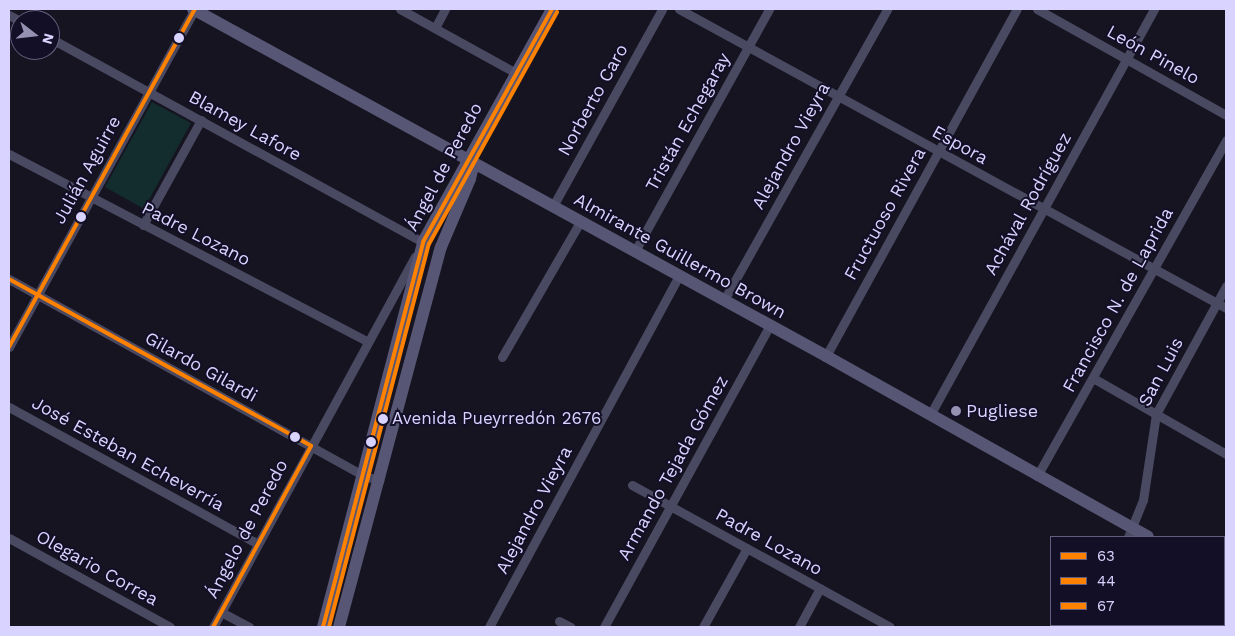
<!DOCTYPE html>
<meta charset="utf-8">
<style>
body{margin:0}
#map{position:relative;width:1235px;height:636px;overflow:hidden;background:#161421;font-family:"Work Sans",sans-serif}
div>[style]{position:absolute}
.green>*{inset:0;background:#132c2d}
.street>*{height:9px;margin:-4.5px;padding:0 4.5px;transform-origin:4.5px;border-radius:4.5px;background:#4a4962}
.secondary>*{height:12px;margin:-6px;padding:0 6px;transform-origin:6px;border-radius:6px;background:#575674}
.bus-1>*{height:4px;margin:-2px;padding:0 2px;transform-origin:2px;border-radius:2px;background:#ff8100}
.bus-2>*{height:4px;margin:-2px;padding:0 2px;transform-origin:2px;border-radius:2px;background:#ff8100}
.bus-3>*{height:4px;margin:-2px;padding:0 2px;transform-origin:2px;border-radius:2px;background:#ff8100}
.dots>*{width:14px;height:14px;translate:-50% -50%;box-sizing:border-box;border:2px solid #130f26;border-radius:50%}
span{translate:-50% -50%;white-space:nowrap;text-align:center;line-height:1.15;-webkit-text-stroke:4px #130f26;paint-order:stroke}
.bus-label{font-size:17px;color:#d9d4ff}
.left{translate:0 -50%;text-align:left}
.street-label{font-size:18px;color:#d9d4ff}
.poi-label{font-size:18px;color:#d9d4ff}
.frame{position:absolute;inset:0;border:10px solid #d9d4ff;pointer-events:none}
.legend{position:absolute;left:1050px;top:536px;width:175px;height:90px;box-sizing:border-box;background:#130f26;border:1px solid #625e7d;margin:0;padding:6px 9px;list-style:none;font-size:15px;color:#d9d4ff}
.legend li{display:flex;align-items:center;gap:10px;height:25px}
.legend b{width:25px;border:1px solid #625e7d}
.north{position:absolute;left:10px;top:10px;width:50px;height:50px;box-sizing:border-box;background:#130f26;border:1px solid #625e7d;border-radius:50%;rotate:106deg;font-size:14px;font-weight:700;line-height:20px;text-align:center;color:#d9d4ff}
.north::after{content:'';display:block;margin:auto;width:18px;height:22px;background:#9591b1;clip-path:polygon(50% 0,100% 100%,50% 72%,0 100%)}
</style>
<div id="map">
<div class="green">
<i style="clip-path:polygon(152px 102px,191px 123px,144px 209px,105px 187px)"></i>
</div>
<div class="street">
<i style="left:400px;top:9px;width:132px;rotate:28.9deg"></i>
<i style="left:679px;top:9px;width:623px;rotate:28.66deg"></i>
<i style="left:1037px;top:9px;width:217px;rotate:29.3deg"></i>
<i style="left:9px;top:15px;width:13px;rotate:29deg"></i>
<i style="left:435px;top:28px;width:21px;rotate:-62deg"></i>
<i style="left:50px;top:38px;width:425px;rotate:28.7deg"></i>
<i style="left:423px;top:242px;width:4px;rotate:117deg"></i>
<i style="left:9px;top:154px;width:405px;rotate:27.6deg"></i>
<i style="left:553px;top:206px;width:225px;rotate:-61deg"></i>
<i style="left:143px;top:225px;width:120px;rotate:-61.1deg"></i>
<i style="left:635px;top:251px;width:277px;rotate:-61deg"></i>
<i style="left:9px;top:279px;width:406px;rotate:29deg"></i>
<i style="left:364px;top:476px;width:16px;rotate:15deg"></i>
<i style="left:724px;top:300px;width:334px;rotate:-60.7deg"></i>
<i style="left:9px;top:347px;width:386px;rotate:-61.2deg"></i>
<i style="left:826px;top:356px;width:396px;rotate:-61.2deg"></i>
<i style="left:502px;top:357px;width:156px;rotate:-60deg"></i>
<i style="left:1093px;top:378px;width:153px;rotate:29.7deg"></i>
<i style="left:9px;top:407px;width:284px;rotate:28.8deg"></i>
<i style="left:930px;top:415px;width:464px;rotate:-61.1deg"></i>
<i style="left:1037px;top:476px;width:386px;rotate:-60.6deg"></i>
<i style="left:632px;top:485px;width:294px;rotate:28.8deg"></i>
<i style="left:1128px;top:537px;width:40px;rotate:-68deg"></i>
<i style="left:1143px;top:500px;width:87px;rotate:-81.4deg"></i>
<i style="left:1156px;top:414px;width:146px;rotate:-61.3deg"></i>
<i style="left:9px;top:538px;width:184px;rotate:28.9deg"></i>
<i style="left:221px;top:612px;width:32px;rotate:28deg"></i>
<i style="left:559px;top:621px;width:13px;rotate:27deg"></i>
<i style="left:213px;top:627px;width:422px;rotate:-61.4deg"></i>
<i style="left:489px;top:627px;width:400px;rotate:-61.6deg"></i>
<i style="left:604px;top:627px;width:345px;rotate:-61.2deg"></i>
<i style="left:703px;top:627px;width:90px;rotate:-60.9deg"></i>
<i style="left:799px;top:627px;width:44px;rotate:-61.7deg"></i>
<i style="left:1078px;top:627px;width:2px;rotate:-63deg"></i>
<i style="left:1175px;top:627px;width:2px;rotate:-63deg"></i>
</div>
<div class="secondary">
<i style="left:193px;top:9px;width:722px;rotate:28.73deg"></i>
<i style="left:826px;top:356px;width:369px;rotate:29.3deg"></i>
<i style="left:1224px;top:580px;width:2px;rotate:27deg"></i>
<i style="left:323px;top:627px;width:398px;rotate:-75.4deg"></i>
<i style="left:423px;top:242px;width:266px;rotate:-61deg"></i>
<i style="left:339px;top:627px;width:393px;rotate:-75deg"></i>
<i style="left:441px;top:247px;width:74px;rotate:-66.9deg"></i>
<i style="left:470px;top:179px;width:9px;rotate:-77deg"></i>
<i style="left:472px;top:170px;width:12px;rotate:-114deg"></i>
</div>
<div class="bus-1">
<i style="left:323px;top:627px;width:398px;rotate:-75.4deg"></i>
<i style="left:423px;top:242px;width:266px;rotate:-61deg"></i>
</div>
<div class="bus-2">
<i style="left:329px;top:627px;width:396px;rotate:-75.4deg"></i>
<i style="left:429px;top:244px;width:265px;rotate:-61.1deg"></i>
</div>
<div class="bus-3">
<i style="left:9px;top:279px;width:345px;rotate:28.9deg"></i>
<i style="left:311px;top:446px;width:206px;rotate:118.4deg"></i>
<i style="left:9px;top:347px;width:386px;rotate:-61.2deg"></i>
</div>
<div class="dots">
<i style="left:179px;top:38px;background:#d9d4ff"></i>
<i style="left:81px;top:217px;background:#d9d4ff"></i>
<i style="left:956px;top:411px;background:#9591b1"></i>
<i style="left:383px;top:419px;background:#d9d4ff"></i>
<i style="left:295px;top:437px;background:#d9d4ff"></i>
<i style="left:371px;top:442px;background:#d9d4ff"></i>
</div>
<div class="bus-label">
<span class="left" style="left:392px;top:419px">Avenida Pueyrredón 2676</span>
</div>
<div class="street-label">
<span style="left:1153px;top:55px;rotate:29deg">León Pinelo</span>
<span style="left:593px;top:100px;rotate:-61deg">Norberto Caro</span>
<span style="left:688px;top:122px;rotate:-61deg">Tristán Echegaray</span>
<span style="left:245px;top:126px;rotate:29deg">Blamey Lafore</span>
<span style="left:960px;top:145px;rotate:29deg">Espora</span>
<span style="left:791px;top:146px;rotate:-61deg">Alejandro Vieyra</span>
<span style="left:444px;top:167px;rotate:-62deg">Ángel de Peredo</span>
<span style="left:87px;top:170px;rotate:-61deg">Julián Aguirre</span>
<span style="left:1028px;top:204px;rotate:-61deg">Achával Rodríguez</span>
<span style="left:885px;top:214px;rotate:-61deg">Fructuoso Rivera</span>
<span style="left:196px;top:234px;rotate:27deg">Padre Lozano</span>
<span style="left:680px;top:256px;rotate:29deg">Almirante Guillermo Brown</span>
<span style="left:1118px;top:300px;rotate:-61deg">Francisco N. de Laprida</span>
<span style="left:201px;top:367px;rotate:29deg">Gilardo Gilardi</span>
<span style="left:1161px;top:372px;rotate:-62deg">San Luis</span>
<span style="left:128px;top:454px;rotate:29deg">José Esteban Echeverría</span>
<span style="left:673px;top:468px;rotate:-61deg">Armando Tejada Gómez</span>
<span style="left:534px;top:510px;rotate:-62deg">Alejandro Vieyra</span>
<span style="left:247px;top:529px;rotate:-62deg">Ángelo de Peredo</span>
<span style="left:769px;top:542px;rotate:29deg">Padre Lozano</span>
<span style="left:97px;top:568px;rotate:29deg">Olegario Correa</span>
</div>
<div class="poi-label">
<span class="left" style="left:966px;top:411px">Pugliese</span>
</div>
<div class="frame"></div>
<ul class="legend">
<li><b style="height:6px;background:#ff8100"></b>63</li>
<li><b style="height:6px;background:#ff8100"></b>44</li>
<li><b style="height:6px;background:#ff8100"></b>67</li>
</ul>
<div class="north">N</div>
</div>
